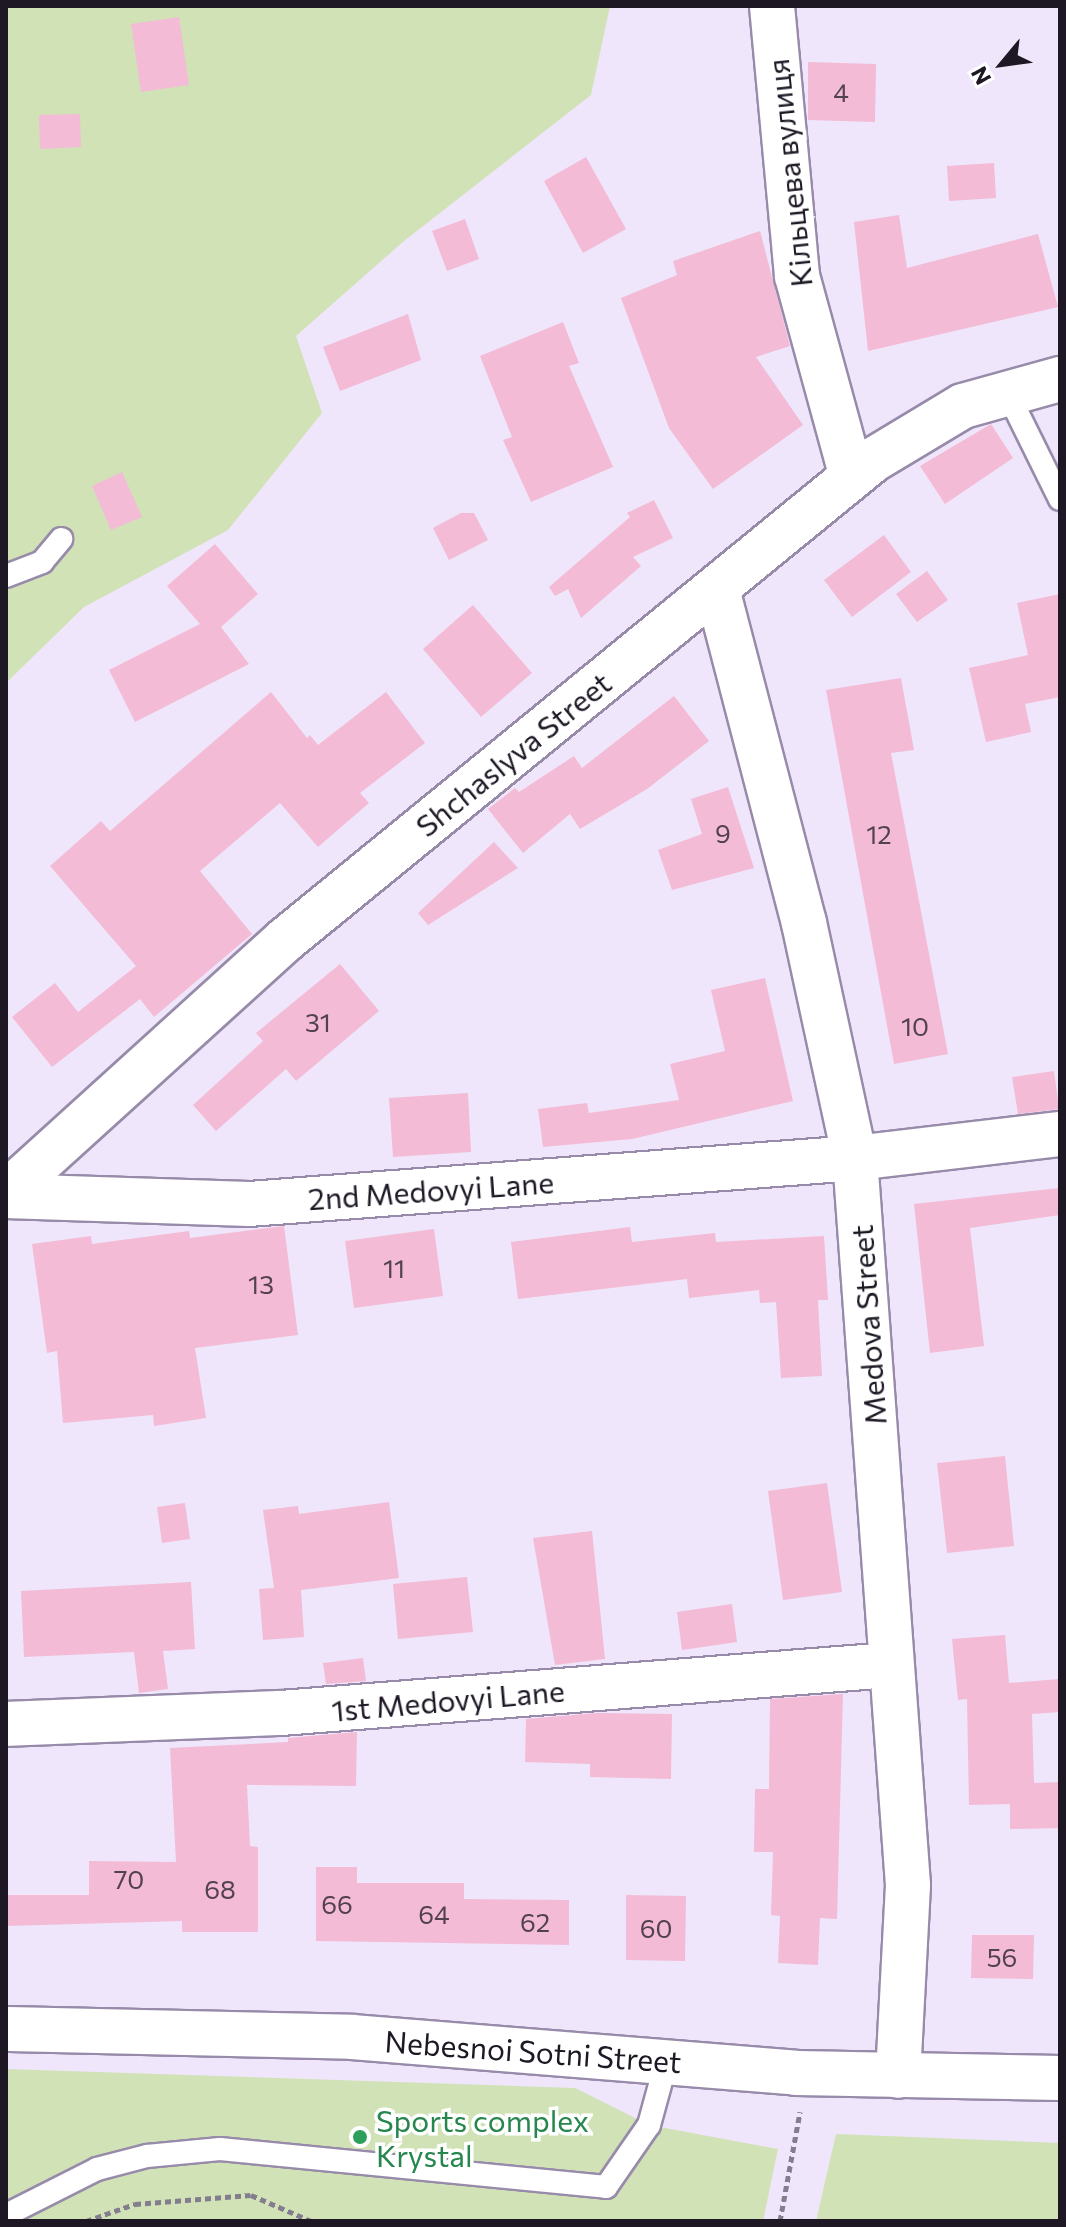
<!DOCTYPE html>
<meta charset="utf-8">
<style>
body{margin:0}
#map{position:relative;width:1066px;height:2227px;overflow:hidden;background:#efe6fb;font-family:Commissioner,sans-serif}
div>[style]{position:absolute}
.green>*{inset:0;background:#d1e2b7}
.building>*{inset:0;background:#f3bbd5}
.path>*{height:5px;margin-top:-2.5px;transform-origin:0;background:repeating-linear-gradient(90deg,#847d8e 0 6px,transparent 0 10px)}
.roads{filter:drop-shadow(2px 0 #988baa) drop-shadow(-2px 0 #988baa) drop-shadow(0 2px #988baa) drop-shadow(0 -2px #988baa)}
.lane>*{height:22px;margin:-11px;padding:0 11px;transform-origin:11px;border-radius:11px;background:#fff}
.street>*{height:44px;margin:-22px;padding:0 22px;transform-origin:22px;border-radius:22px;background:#fff}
.dots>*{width:22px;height:22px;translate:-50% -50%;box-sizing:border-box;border:4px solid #fff;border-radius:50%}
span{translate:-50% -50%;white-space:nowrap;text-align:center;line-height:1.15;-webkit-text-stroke:7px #fff;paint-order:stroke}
.number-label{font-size:26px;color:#524150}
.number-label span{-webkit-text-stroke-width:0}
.street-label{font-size:30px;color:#1d1824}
.leisure-label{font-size:30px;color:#27864d}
.left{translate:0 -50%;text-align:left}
.frame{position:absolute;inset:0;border:8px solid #1d1824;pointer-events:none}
.north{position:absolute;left:962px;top:24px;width:80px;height:80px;-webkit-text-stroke:6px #fff;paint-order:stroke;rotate:241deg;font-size:22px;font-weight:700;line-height:32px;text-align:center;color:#1d1824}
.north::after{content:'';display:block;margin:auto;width:28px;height:36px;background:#1d1824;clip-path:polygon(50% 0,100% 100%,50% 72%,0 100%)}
</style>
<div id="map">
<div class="green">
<i style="clip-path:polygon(6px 6px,610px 6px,591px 95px,404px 241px,296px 336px,322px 413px,228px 530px,84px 607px,6px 683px)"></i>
<i style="clip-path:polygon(6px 2069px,575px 2088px,649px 2125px,778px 2149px,763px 2221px,6px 2221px)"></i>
<i style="clip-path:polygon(836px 2134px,1060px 2143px,1060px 2221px,816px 2221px)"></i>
</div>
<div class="building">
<i style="clip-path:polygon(179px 17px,189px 85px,141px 92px,131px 24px)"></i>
<i style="clip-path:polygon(808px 62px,876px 64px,875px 122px,808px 120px)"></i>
<i style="clip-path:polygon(80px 114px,81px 147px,40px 149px,39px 115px)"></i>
<i style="clip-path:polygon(586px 157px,626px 229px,583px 253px,544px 181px)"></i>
<i style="clip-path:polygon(994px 163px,996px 198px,949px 201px,947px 166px)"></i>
<i style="clip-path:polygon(899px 215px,907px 268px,1038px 234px,1058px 307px,868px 351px,854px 222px)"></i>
<i style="clip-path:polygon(465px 219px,479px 259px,447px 271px,432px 231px)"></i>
<i style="clip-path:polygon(760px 231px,790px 346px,756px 357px,803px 425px,713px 489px,669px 428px,621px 298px,677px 275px,673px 261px)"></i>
<i style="clip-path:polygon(408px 314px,421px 360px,340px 391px,323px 347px)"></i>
<i style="clip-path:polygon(563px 322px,579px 363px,569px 366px,613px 467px,531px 502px,503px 440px,512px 437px,480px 356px)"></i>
<i style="clip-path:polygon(991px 424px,1013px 458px,945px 504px,920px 466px)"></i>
<i style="clip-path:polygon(122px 472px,142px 517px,111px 530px,92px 486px)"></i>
<i style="clip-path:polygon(654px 500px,673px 538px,633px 557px,641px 566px,581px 618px,568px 589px,555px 596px,549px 587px,630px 517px,627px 513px)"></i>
<i style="clip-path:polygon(461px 513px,474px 513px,488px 540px,449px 560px,433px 528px)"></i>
<i style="clip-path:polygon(884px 535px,911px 572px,852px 617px,824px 580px)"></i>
<i style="clip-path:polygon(215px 544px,258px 594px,221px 627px,249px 664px,135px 722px,109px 670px,200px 624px,167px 586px)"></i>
<i style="clip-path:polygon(927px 571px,948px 600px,917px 622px,896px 594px)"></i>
<i style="clip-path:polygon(1060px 594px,1060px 697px,1025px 704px,1031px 732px,986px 742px,969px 668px,1028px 655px,1017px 603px)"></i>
<i style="clip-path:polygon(473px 605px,532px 673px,481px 717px,423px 649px)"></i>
<i style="clip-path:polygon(901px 678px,914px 750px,891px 753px,948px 1054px,894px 1064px,826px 690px)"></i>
<i style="clip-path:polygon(271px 692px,307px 738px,310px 735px,318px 745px,386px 692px,425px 743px,360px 793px,369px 803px,318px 847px,280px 803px,200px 871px,252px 934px,154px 1017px,140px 999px,52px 1067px,12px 1017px,55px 983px,78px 1012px,136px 966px,50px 866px,101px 821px,110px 831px)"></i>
<i style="clip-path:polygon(674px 696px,709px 741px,647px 789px,580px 829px,570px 814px,523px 853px,488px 809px,515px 788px,519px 792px,574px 756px,582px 768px)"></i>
<i style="clip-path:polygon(728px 787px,754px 868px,672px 890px,658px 850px,702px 834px,691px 799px)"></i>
<i style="clip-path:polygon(494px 842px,518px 868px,428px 925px,418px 913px)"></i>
<i style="clip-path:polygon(340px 964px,379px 1011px,296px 1081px,286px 1069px,216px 1131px,193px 1105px,263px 1041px,256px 1033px)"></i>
<i style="clip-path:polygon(765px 978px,793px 1101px,632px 1139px,543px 1147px,538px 1109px,587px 1103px,589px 1113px,679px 1100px,670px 1064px,725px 1051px,711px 990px)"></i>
<i style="clip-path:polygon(1054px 1071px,1059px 1109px,1018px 1114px,1012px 1077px)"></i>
<i style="clip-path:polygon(468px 1093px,471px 1152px,393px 1157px,389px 1098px)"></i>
<i style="clip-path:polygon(1060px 1188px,1060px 1215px,970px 1228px,984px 1346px,930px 1353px,914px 1204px)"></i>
<i style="clip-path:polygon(284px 1226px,298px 1335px,195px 1348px,206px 1418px,154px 1426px,153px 1415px,63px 1423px,57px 1351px,47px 1353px,32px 1244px,91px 1236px,92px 1244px,189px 1231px,190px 1238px)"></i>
<i style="clip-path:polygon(630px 1227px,632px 1242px,715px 1233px,716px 1242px,824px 1236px,828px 1300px,818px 1300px,822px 1376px,781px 1378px,776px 1302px,760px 1303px,759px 1290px,689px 1298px,687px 1279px,518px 1299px,511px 1242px)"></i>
<i style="clip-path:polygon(434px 1229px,443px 1296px,354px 1308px,345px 1241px)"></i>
<i style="clip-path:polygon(1005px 1456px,1014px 1546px,947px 1553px,937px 1463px)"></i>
<i style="clip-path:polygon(827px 1483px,842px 1592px,783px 1600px,768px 1491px)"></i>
<i style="clip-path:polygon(389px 1502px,399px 1578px,301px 1590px,304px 1637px,263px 1640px,259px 1589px,274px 1588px,263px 1510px,298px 1506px,299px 1514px)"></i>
<i style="clip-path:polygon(185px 1503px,190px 1539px,162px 1543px,157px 1507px)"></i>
<i style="clip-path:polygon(592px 1531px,605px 1659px,555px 1665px,533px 1538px)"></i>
<i style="clip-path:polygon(467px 1577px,473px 1632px,398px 1639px,393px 1584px)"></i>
<i style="clip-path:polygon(191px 1582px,195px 1649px,163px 1651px,168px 1689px,139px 1693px,134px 1652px,24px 1657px,21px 1591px)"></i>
<i style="clip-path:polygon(732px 1604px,737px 1642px,682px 1650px,677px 1612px)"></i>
<i style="clip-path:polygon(1005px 1635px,1009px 1683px,1060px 1679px,1060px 1712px,1032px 1714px,1034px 1783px,1060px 1782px,1060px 1828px,1010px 1829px,1010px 1804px,969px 1805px,967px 1699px,958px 1700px,952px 1639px)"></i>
<i style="clip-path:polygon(363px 1658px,366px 1681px,326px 1684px,323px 1663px)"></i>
<i style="clip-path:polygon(843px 1694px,837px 1919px,820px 1918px,818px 1965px,778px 1963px,780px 1916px,771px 1915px,773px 1852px,754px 1852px,755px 1789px,769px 1789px,770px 1699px)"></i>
<i style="clip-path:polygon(597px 1713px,672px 1714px,671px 1779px,590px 1777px,590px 1764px,525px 1762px,526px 1719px)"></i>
<i style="clip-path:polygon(357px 1732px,356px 1786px,247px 1785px,250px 1846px,258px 1847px,258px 1932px,182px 1932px,182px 1921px,6px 1926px,6px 1895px,89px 1895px,89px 1861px,176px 1862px,170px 1748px,288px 1742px,288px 1738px)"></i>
<i style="clip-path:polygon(316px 1867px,357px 1867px,357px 1883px,464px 1883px,464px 1899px,569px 1900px,569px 1945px,316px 1941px)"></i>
<i style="clip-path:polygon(626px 1895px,686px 1896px,685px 1961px,626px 1960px)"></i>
<i style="clip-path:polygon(972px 1935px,1034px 1935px,1033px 1979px,971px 1978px)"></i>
</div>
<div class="path">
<i style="left:86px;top:2221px;width:52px;rotate:-19.1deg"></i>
<i style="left:135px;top:2204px;width:116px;rotate:-4.4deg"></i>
<i style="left:251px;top:2195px;width:65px;rotate:23.4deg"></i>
<i style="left:780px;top:2221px;width:111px;rotate:-79.6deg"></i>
</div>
<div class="roads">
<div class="lane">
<i style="left:1008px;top:394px;width:117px;rotate:63.7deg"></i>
<i style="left:6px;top:576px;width:39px;rotate:-21deg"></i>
<i style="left:42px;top:562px;width:30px;rotate:-50deg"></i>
<i style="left:6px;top:2215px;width:102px;rotate:-26.8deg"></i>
<i style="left:97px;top:2169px;width:52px;rotate:-14.6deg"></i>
<i style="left:147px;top:2156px;width:73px;rotate:-5.5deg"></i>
<i style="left:220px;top:2149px;width:388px;rotate:5.6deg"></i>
<i style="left:606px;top:2187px;width:75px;rotate:-55.3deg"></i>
<i style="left:649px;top:2125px;width:68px;rotate:-74.7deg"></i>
</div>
<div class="street">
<i style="left:772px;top:6px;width:271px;rotate:84.7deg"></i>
<i style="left:797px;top:276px;width:208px;rotate:74.7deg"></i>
<i style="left:717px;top:589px;width:345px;rotate:75.4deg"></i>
<i style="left:804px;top:923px;width:240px;rotate:77.8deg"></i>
<i style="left:855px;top:1158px;width:729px;rotate:85.83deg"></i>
<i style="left:908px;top:1885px;width:191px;rotate:93deg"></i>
<i style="left:6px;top:1193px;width:377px;rotate:-42.2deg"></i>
<i style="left:285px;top:940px;width:759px;rotate:-39.23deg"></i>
<i style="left:873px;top:460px;width:105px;rotate:-31deg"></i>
<i style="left:963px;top:406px;width:101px;rotate:-15.6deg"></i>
<i style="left:6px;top:1196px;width:243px;rotate:1.9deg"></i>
<i style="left:249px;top:1204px;width:608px;rotate:-4.34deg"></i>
<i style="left:855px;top:1158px;width:206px;rotate:-6.7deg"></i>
<i style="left:6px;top:1724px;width:275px;rotate:-2.3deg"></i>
<i style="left:281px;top:1713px;width:610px;rotate:-4.51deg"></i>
<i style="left:6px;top:2029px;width:346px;rotate:1.3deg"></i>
<i style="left:352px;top:2037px;width:445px;rotate:4.6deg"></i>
<i style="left:796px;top:2073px;width:264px;rotate:1.1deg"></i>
</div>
</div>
<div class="dots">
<i style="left:360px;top:2137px;background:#2e9e5b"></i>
</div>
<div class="number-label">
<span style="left:841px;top:92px">4</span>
<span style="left:723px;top:833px">9</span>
<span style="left:879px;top:834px">12</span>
<span style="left:318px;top:1022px">31</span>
<span style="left:915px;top:1026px">10</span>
<span style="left:394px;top:1268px">11</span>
<span style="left:261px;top:1284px">13</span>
<span style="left:129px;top:1879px">70</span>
<span style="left:220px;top:1889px">68</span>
<span style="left:337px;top:1904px">66</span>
<span style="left:434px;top:1914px">64</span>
<span style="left:535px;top:1922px">62</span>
<span style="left:656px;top:1928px">60</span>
<span style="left:1002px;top:1957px">56</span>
</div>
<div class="street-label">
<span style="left:789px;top:173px;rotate:-96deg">Кільцева вулиця</span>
<span style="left:513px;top:754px;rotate:-39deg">Shchaslyva Street</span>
<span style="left:431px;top:1190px;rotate:-4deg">2nd Medovyi Lane</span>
<span style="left:868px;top:1325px;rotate:-94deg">Medova Street</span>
<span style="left:448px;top:1700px;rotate:-5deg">1st Medovyi Lane</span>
<span style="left:533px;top:2051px;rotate:4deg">Nebesnoi Sotni Street</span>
</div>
<div class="leisure-label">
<span class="left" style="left:376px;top:2137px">Sports complex<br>Krystal</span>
</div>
<div class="frame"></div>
<div class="north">N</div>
</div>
